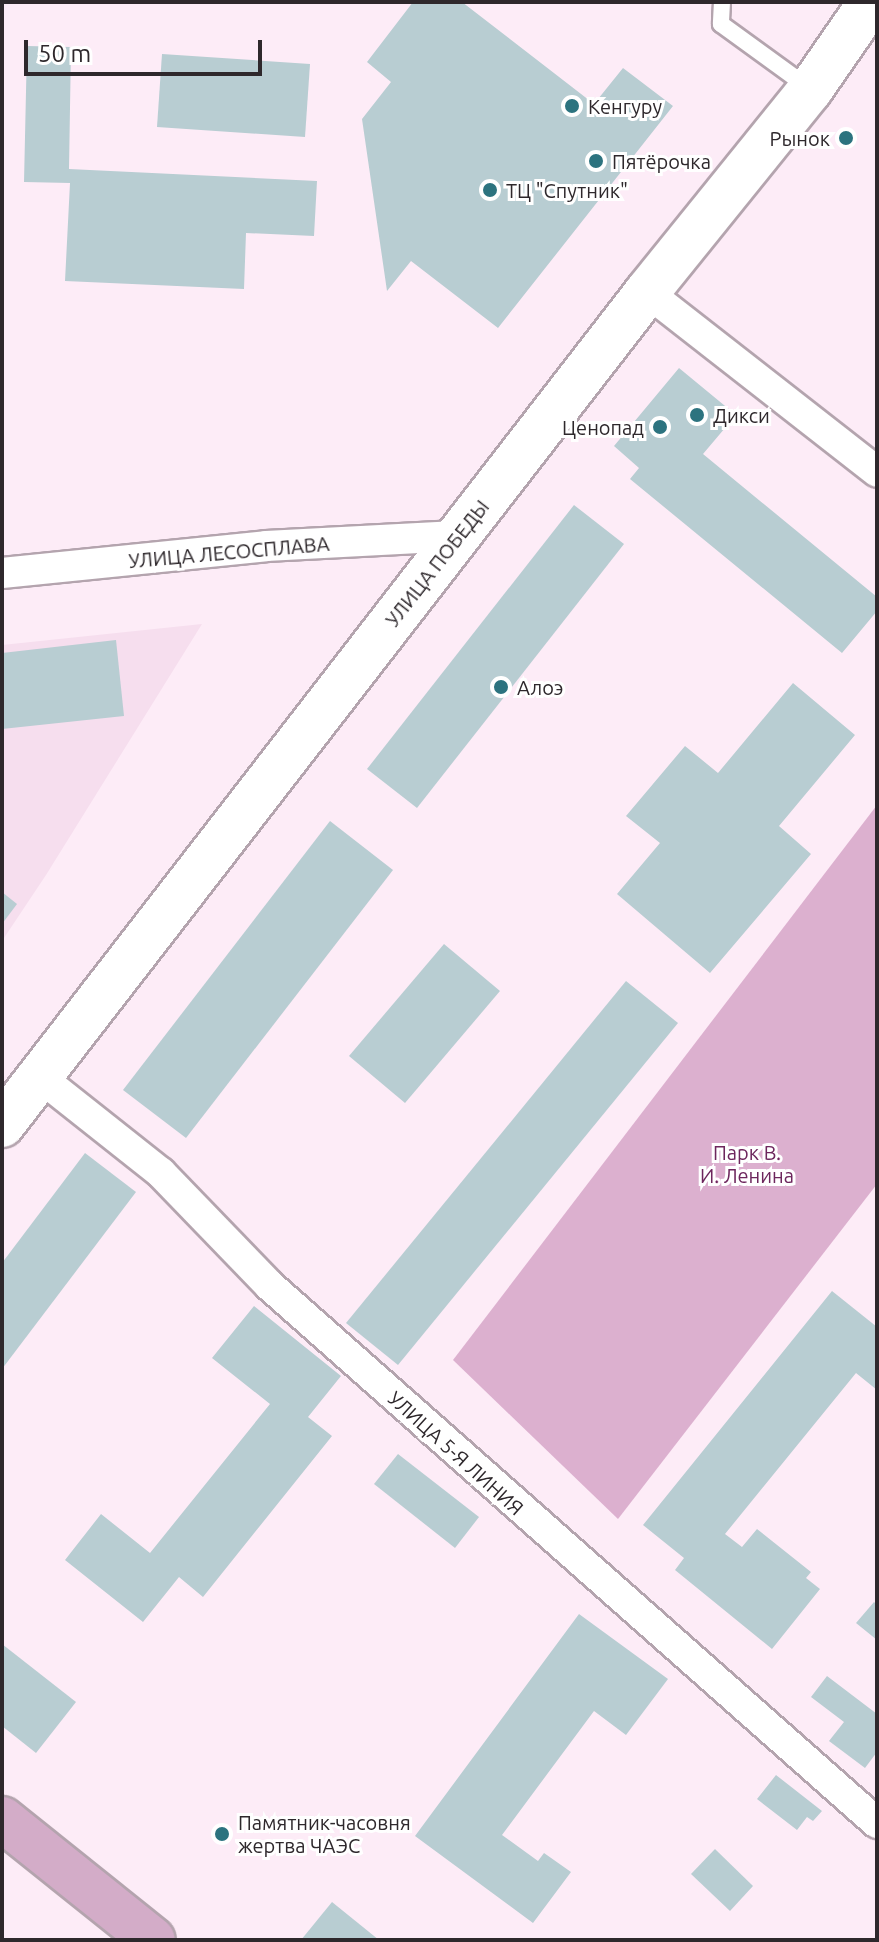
<!DOCTYPE html>
<meta charset="utf-8">
<style>
body{margin:0}
#map{position:relative;width:879px;height:1942px;overflow:hidden;background:#fdecf7;font-family:Ubuntu,sans-serif}
div>[style]{position:absolute}
.built>*{inset:0;background:#f6deee}
.green>*{inset:0;background:#dcb0cf}
.building>*{inset:0;background:#b8cdd2}
.roads{filter:drop-shadow(2px 0 #b4a4ae) drop-shadow(-2px 0 #b4a4ae) drop-shadow(0 2px #b4a4ae) drop-shadow(0 -2px #b4a4ae)}
.lane>*{height:16px;margin:-8px;padding:0 8px;transform-origin:8px;border-radius:8px;background:#fff}
.street>*{height:30px;margin:-15px;padding:0 15px;transform-origin:15px;border-radius:15px;background:#fff}
.secondary>*{height:44px;margin:-22px;padding:0 22px;transform-origin:22px;border-radius:22px;background:#fff}
.primary>*{height:44px;margin:-22px;padding:0 22px;transform-origin:22px;border-radius:22px;background:#d3acc8}
.dots>*{width:22px;height:22px;translate:-50% -50%;box-sizing:border-box;border:4px solid #fff;border-radius:50%}
span{translate:-50% -50%;white-space:nowrap;text-align:center;line-height:1.15;-webkit-text-stroke:6px #fff;paint-order:stroke}
.poi-label{font-size:20px;color:#2e282c}
.left{translate:0 -50%;text-align:left}
.right{translate:-100% -50%;text-align:right}
.street-label{font-size:20px;color:#2e282c}
.park-label{font-size:20px;color:#6d265d}
.frame{position:absolute;inset:0;border:4px solid #2e282c;pointer-events:none}
.scale{position:absolute;left:24px;top:40px;width:238px;height:36px;box-sizing:border-box;border:4px solid #2e282c;border-top:0;padding-left:10px;font-size:24px;line-height:28px;white-space:nowrap;color:#2e282c;-webkit-text-stroke:6px #fff;paint-order:stroke}
</style>
<div id="map">
<div class="built">
<i style="clip-path:polygon(202px 624px,46px 875px,2px 941px,2px 645px)"></i>
</div>
<div class="green">
<i style="clip-path:polygon(877px 805px,877px 1184px,618px 1519px,453px 1360px)"></i>
</div>
<div class="building">
<i style="clip-path:polygon(413px 2px,462px 2px,594px 104px,623px 68px,673px 106px,498px 328px,411px 261px,387px 291px,362px 119px,391px 82px,367px 62px)"></i>
<i style="clip-path:polygon(27px 46px,71px 47px,69px 169px,317px 181px,314px 236px,246px 233px,244px 289px,65px 281px,70px 183px,24px 182px)"></i>
<i style="clip-path:polygon(162px 54px,310px 64px,305px 137px,157px 127px)"></i>
<i style="clip-path:polygon(679px 368px,736px 415px,703px 454px,877px 597px,877px 611px,842px 653px,630px 479px,639px 468px,614px 446px)"></i>
<i style="clip-path:polygon(574px 505px,624px 544px,417px 808px,367px 769px)"></i>
<i style="clip-path:polygon(116px 640px,124px 716px,2px 729px,2px 653px)"></i>
<i style="clip-path:polygon(793px 683px,855px 735px,779px 826px,811px 854px,710px 973px,617px 894px,660px 843px,626px 816px,685px 746px,718px 773px)"></i>
<i style="clip-path:polygon(330px 821px,393px 870px,186px 1138px,123px 1090px)"></i>
<i style="clip-path:polygon(2px 892px,17px 904px,2px 924px)"></i>
<i style="clip-path:polygon(444px 944px,500px 991px,405px 1103px,349px 1056px)"></i>
<i style="clip-path:polygon(626px 981px,678px 1023px,398px 1365px,346px 1323px)"></i>
<i style="clip-path:polygon(85px 1153px,136px 1192px,2px 1369px,2px 1263px)"></i>
<i style="clip-path:polygon(832px 1291px,877px 1327px,877px 1390px,856px 1373px,725px 1534px,742px 1547px,757px 1529px,811px 1572px,806px 1578px,820px 1589px,772px 1649px,675px 1570px,684px 1558px,643px 1525px)"></i>
<i style="clip-path:polygon(254px 1306px,341px 1376px,308px 1417px,332px 1436px,203px 1597px,179px 1577px,143px 1622px,65px 1560px,101px 1514px,150px 1553px,270px 1404px,212px 1358px)"></i>
<i style="clip-path:polygon(398px 1454px,479px 1517px,455px 1548px,374px 1484px)"></i>
<i style="clip-path:polygon(874px 1602px,877px 1605px,877px 1640px,856px 1623px)"></i>
<i style="clip-path:polygon(579px 1614px,668px 1679px,626px 1735px,594px 1711px,502px 1835px,538px 1861px,544px 1853px,571px 1872px,533px 1923px,415px 1836px)"></i>
<i style="clip-path:polygon(2px 1644px,76px 1702px,36px 1753px,2px 1726px)"></i>
<i style="clip-path:polygon(827px 1676px,877px 1714px,877px 1752px,865px 1768px,829px 1741px,844px 1722px,811px 1697px)"></i>
<i style="clip-path:polygon(776px 1775px,822px 1811px,813px 1821px,807px 1817px,797px 1830px,757px 1799px)"></i>
<i style="clip-path:polygon(715px 1849px,753px 1886px,730px 1911px,691px 1874px)"></i>
<i style="clip-path:polygon(332px 1902px,379px 1940px,301px 1940px)"></i>
</div>
<div class="roads">
<div class="lane">
<i style="left:722px;top:2px;width:22px;rotate:93deg"></i>
<i style="left:721px;top:24px;width:109px;rotate:36deg"></i>
</div>
<div class="street">
<i style="left:647px;top:292px;width:292px;rotate:38deg"></i>
<i style="left:2px;top:573px;width:265px;rotate:-5.8deg"></i>
<i style="left:266px;top:546px;width:191px;rotate:-3deg"></i>
<i style="left:40px;top:1077px;width:154px;rotate:38.4deg"></i>
<i style="left:161px;top:1173px;width:156px;rotate:46deg"></i>
<i style="left:269px;top:1285px;width:812px;rotate:41.5deg"></i>
</div>
<div class="secondary">
<i style="left:2px;top:1125px;width:1054px;rotate:-52.25deg"></i>
<i style="left:647px;top:292px;width:260px;rotate:-51.1deg"></i>
<i style="left:810px;top:90px;width:107px;rotate:-55.3deg"></i>
</div>
<div class="primary">
<i style="left:2px;top:1819px;width:193px;rotate:38.7deg"></i>
</div>
</div>
<div class="dots">
<i style="left:572px;top:106px;background:#2c737f"></i>
<i style="left:846px;top:138px;background:#2c737f"></i>
<i style="left:596px;top:161px;background:#2c737f"></i>
<i style="left:490px;top:190px;background:#2c737f"></i>
<i style="left:697px;top:415px;background:#2c737f"></i>
<i style="left:660px;top:427px;background:#2c737f"></i>
<i style="left:501px;top:687px;background:#2c737f"></i>
<i style="left:222px;top:1834px;background:#2c737f"></i>
</div>
<div class="poi-label">
<span class="left" style="left:588px;top:106px">Кенгуру</span>
<span class="right" style="left:830px;top:138px">Рынок</span>
<span class="left" style="left:612px;top:161px">Пятёрочка</span>
<span class="left" style="left:506px;top:190px">ТЦ "Спутник"</span>
<span class="left" style="left:713px;top:415px">Дикси</span>
<span class="right" style="left:644px;top:427px">Ценопад</span>
<span class="left" style="left:517px;top:687px">Алоэ</span>
<span class="left" style="left:238px;top:1834px">Памятник-часовня<br>жертва ЧАЭС</span>
</div>
<div class="street-label">
<span style="left:229px;top:552px;rotate:-5deg">УЛИЦА ЛЕСОСПЛАВА</span>
<span style="left:437px;top:563px;rotate:-52deg">УЛИЦА ПОБЕДЫ</span>
<span style="left:456px;top:1453px;rotate:42deg">УЛИЦА 5-Я ЛИНИЯ</span>
</div>
<div class="park-label">
<span style="left:747px;top:1164px">Парк В.<br>И. Ленина</span>
</div>
<div class="frame"></div>
<div class="scale">50 m</div>
</div>
